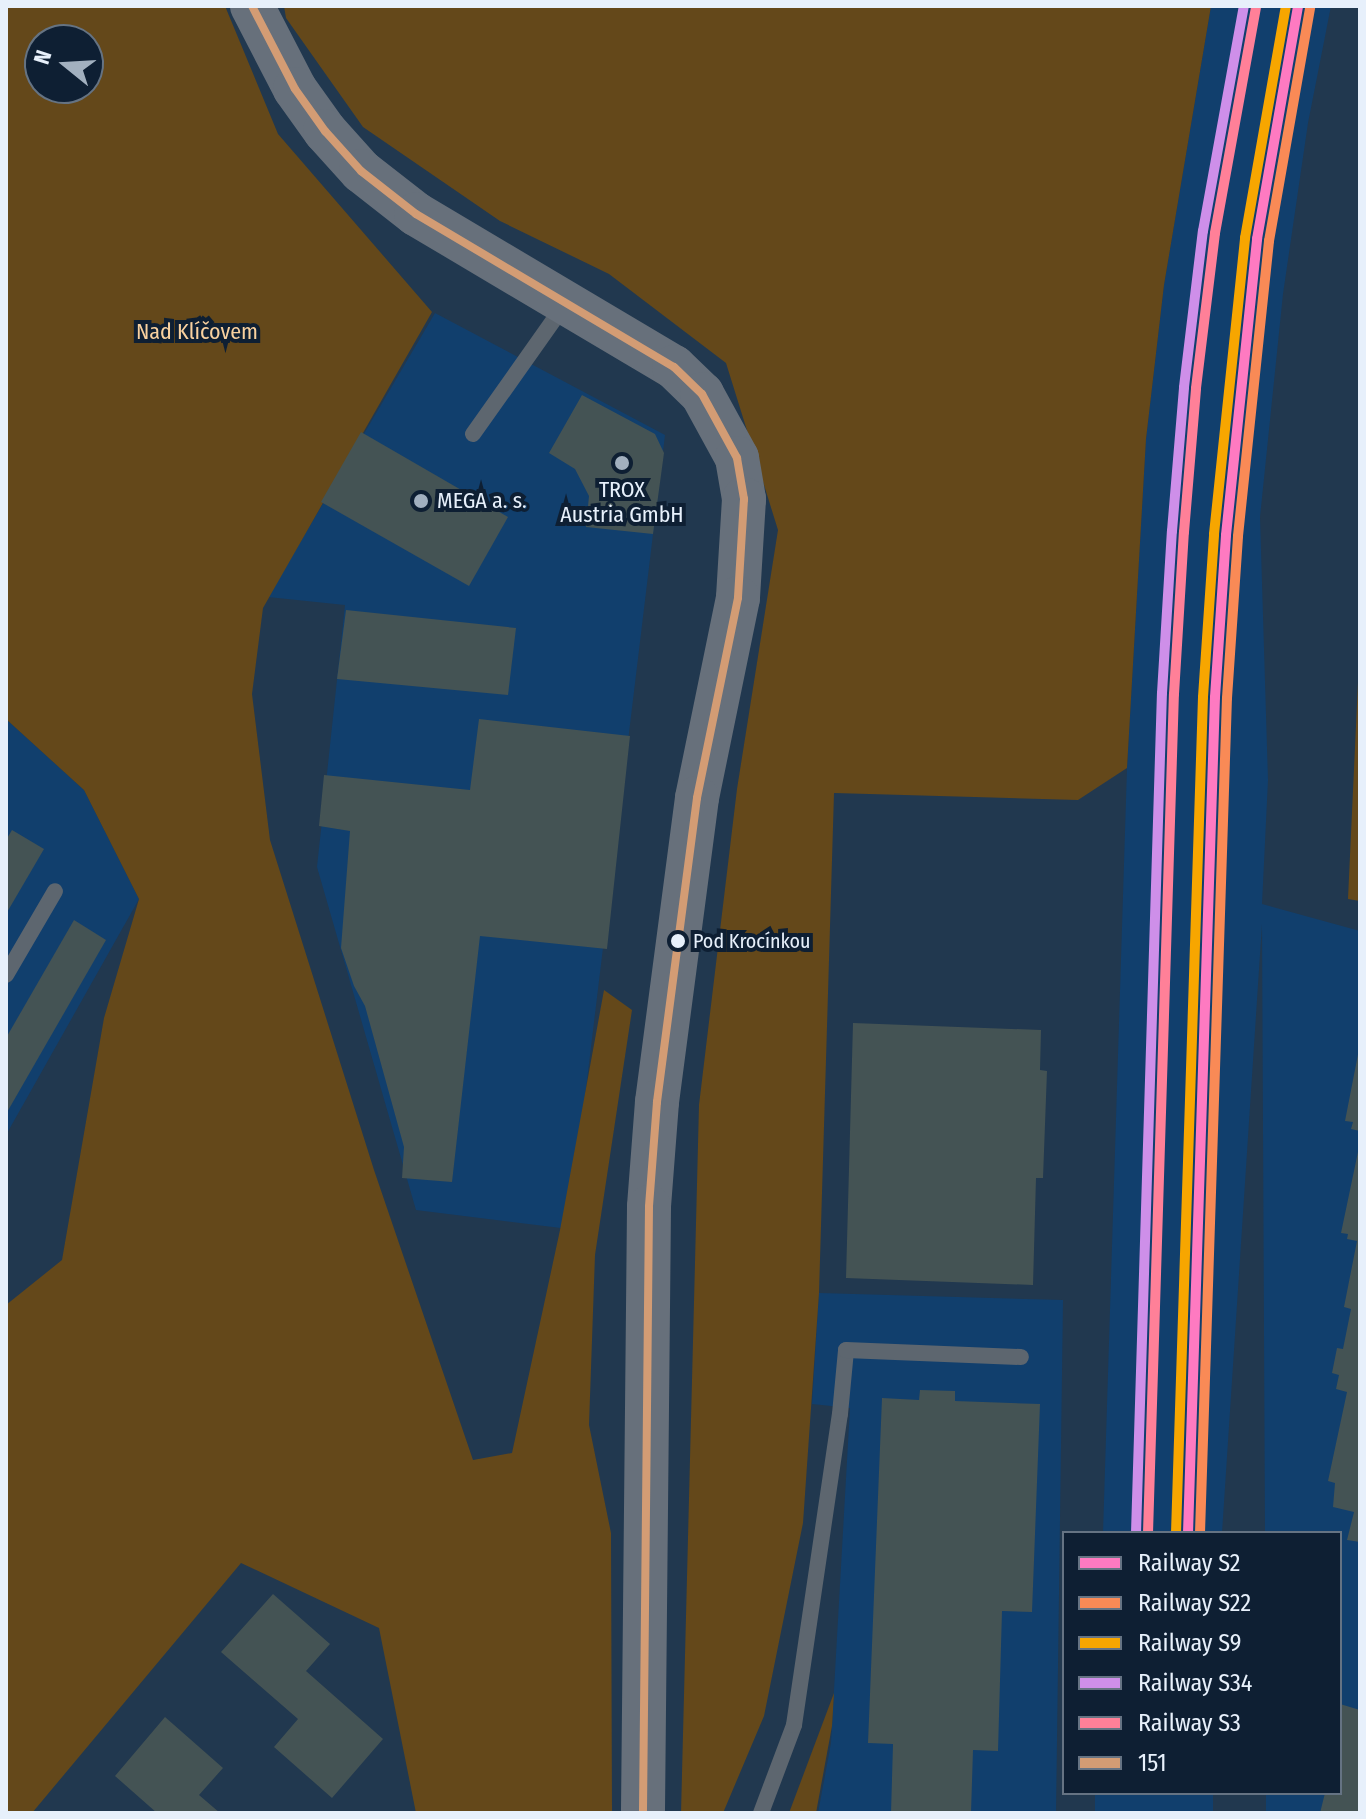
<!DOCTYPE html>
<meta charset="utf-8">
<style>
body{margin:0}
#map{position:relative;width:1366px;height:1819px;overflow:hidden;background:#21384f;font-family:"Fira Sans Condensed",sans-serif}
div>[style]{position:absolute}
.built>*{inset:0;background:#113f6d}
.green>*{inset:0;background:#64481a}
.building>*{inset:0;background:#445354}
.lane>*{height:16px;margin:-8px;padding:0 8px;transform-origin:8px;border-radius:8px;background:#5d666f}
.secondary>*{height:44px;margin:-22px;padding:0 22px;transform-origin:22px;border-radius:22px;background:#67707b}
.bus-1>*{height:8px;margin:-4px;padding:0 4px;transform-origin:4px;border-radius:4px;background:#d39c74}
.rail-1>*{height:10px;margin:-5px;padding:0 5px;transform-origin:5px;border-radius:5px;background:#fe7ac1}
.rail-2>*{height:10px;margin:-5px;padding:0 5px;transform-origin:5px;border-radius:5px;background:#f98a56}
.rail-3>*{height:10px;margin:-5px;padding:0 5px;transform-origin:5px;border-radius:5px;background:#f7a600}
.rail-4>*{height:10px;margin:-5px;padding:0 5px;transform-origin:5px;border-radius:5px;background:#ce8fe9}
.rail-5>*{height:10px;margin:-5px;padding:0 5px;transform-origin:5px;border-radius:5px;background:#ff8098}
.dots>*{width:22px;height:22px;translate:-50% -50%;box-sizing:border-box;border:4px solid #0e1f33;border-radius:50%}
span{translate:-50% -50%;white-space:nowrap;text-align:center;line-height:1.15;-webkit-text-stroke:8px #0e1f33;paint-order:stroke}
.bus-label{font-size:20px;color:#e7f0fb}
.left{translate:0 -50%;text-align:left}
.park-label{font-size:22px;color:#f9d19f}
.poi-label{font-size:22px;color:#e7f0fb}
.frame{position:absolute;inset:0;border:8px solid #e7f0fb;pointer-events:none}
.legend{position:absolute;left:1062px;top:1531px;width:280px;height:264px;box-sizing:border-box;background:#0e1f33;border:2px solid #657383;margin:0;padding:10px 14px;list-style:none;font-size:24px;color:#e7f0fb}
.legend li{display:flex;align-items:center;gap:16px;height:40px}
.legend b{width:40px;border:2px solid #657383}
.north{position:absolute;left:24px;top:24px;width:80px;height:80px;box-sizing:border-box;background:#0e1f33;border:2px solid #657383;border-radius:50%;rotate:288deg;font-size:22px;font-weight:700;line-height:32px;text-align:center;color:#e7f0fb}
.north::after{content:'';display:block;margin:auto;width:28px;height:36px;background:#a2b0bf;clip-path:polygon(50% 0,100% 100%,50% 72%,0 100%)}
</style>
<div id="map">
<div class="built">
<i style="clip-path:polygon(1211px 6px,1331px 6px,1308px 123px,1283px 294px,1260px 517px,1268px 780px,1262px 904px,1360px 931px,1360px 1813px,1266px 1813px,1266px 1793px,1340px 1793px,1340px 1533px,1265px 1533px,1262px 924px,1222px 1533px,1103px 1533px,1127px 768px,1146px 439px,1164px 285px)"></i>
<i style="clip-path:polygon(435px 313px,665px 435px,569px 1229px,416px 1210px,317px 867px,345px 605px,268px 597px)"></i>
<i style="clip-path:polygon(6px 719px,84px 790px,139px 899px,6px 1135px)"></i>
<i style="clip-path:polygon(819px 1293px,1063px 1300px,1056px 1813px,818px 1813px,831px 1743px,850px 1408px,812px 1404px)"></i>
<i style="clip-path:polygon(1095px 1793px,1213px 1793px,1213px 1813px,1095px 1813px)"></i>
</div>
<div class="green">
<i style="clip-path:polygon(evenodd,6px 6px,225px 6px,278px 134px,432px 312px,263px 608px,252px 694px,270px 840px,374px 1170px,473px 1460px,512px 1453px,560px 1230px,604px 990px,632px 1010px,595px 1255px,589px 1425px,611px 1533px,612px 1813px,416px 1813px,379px 1628px,241px 1563px,32px 1813px,6px 1813px,6px 1305px,62px 1260px,104px 1018px,139px 899px,84px 790px,6px 719px,6px 6px,40px 40px,88px 40px,88px 88px,40px 88px,40px 40px)"></i>
<i style="clip-path:polygon(284px 6px,1211px 6px,1164px 285px,1146px 439px,1127px 768px,1078px 800px,834px 793px,819px 1293px,803px 1523px,764px 1716px,723px 1813px,681px 1813px,699px 1105px,737px 789px,778px 530px,726px 363px,609px 274px,500px 221px,363px 127px,286px 18px)"></i>
<i style="clip-path:polygon(1360px 639px,1360px 901px,1348px 899px)"></i>
<i style="clip-path:polygon(834px 1693px,832px 1726px,816px 1813px,789px 1813px)"></i>
</div>
<div class="building">
<i style="clip-path:polygon(582px 395px,655px 434px,664px 453px,653px 534px,586px 527px,589px 496px,575px 469px,549px 453px)"></i>
<i style="clip-path:polygon(361px 432px,508px 517px,469px 586px,321px 502px)"></i>
<i style="clip-path:polygon(346px 610px,516px 628px,508px 695px,337px 679px)"></i>
<i style="clip-path:polygon(479px 719px,630px 736px,607px 949px,480px 936px,452px 1182px,402px 1178px,404px 1147px,365px 1006px,354px 986px,341px 948px,350px 831px,319px 826px,324px 775px,470px 790px)"></i>
<i style="clip-path:polygon(12px 830px,44px 849px,6px 914px,6px 840px)"></i>
<i style="clip-path:polygon(74px 920px,106px 940px,6px 1114px,6px 1038px)"></i>
<i style="clip-path:polygon(853px 1023px,1041px 1030px,1040px 1070px,1047px 1071px,1043px 1178px,1036px 1178px,1033px 1285px,846px 1278px)"></i>
<i style="clip-path:polygon(1360px 1044px,1360px 1131px,1351px 1129px,1353px 1122px,1345px 1121px)"></i>
<i style="clip-path:polygon(1359px 1147px,1360px 1148px,1360px 1542px,1347px 1540px,1354px 1512px,1333px 1507px,1335px 1483px,1328px 1481px,1347px 1392px,1336px 1389px,1339px 1375px,1332px 1373px,1337px 1348px,1343px 1349px,1351px 1309px,1344px 1307px,1357px 1241px,1347px 1239px,1348px 1234px,1341px 1233px)"></i>
<i style="clip-path:polygon(920px 1390px,955px 1391px,955px 1401px,1040px 1404px,1032px 1612px,1002px 1611px,998px 1751px,973px 1750px,971px 1813px,891px 1813px,893px 1744px,868px 1743px,882px 1398px,919px 1400px)"></i>
<i style="clip-path:polygon(273px 1594px,330px 1644px,306px 1671px,383px 1739px,332px 1798px,274px 1747px,298px 1719px,221px 1652px)"></i>
<i style="clip-path:polygon(1340px 1704px,1360px 1710px,1360px 1813px,1320px 1813px,1325px 1793px,1340px 1793px)"></i>
<i style="clip-path:polygon(165px 1717px,223px 1768px,199px 1795px,220px 1813px,157px 1813px,115px 1776px)"></i>
</div>
<div class="lane">
<i style="left:473px;top:434px;width:159px;rotate:-54.7deg"></i>
<i style="left:6px;top:975px;width:97px;rotate:-59.7deg"></i>
<i style="left:761px;top:1813px;width:94px;rotate:-69.4deg"></i>
<i style="left:794px;top:1725px;width:314px;rotate:-81.6deg"></i>
<i style="left:840px;top:1414px;width:64px;rotate:-84.6deg"></i>
<i style="left:846px;top:1350px;width:175px;rotate:2.3deg"></i>
</div>
<div class="secondary">
<i style="left:252px;top:6px;width:93px;rotate:62.6deg"></i>
<i style="left:295px;top:89px;width:52px;rotate:54.5deg"></i>
<i style="left:325px;top:131px;width:54px;rotate:48deg"></i>
<i style="left:361px;top:171px;width:70px;rotate:38deg"></i>
<i style="left:416px;top:214px;width:300px;rotate:30.7deg"></i>
<i style="left:674px;top:367px;width:39px;rotate:44deg"></i>
<i style="left:702px;top:394px;width:73px;rotate:61.3deg"></i>
<i style="left:737px;top:458px;width:42px;rotate:80.3deg"></i>
<i style="left:744px;top:499px;width:99px;rotate:93.5deg"></i>
<i style="left:738px;top:598px;width:204px;rotate:101.6deg"></i>
<i style="left:697px;top:798px;width:307px;rotate:97.5deg"></i>
<i style="left:657px;top:1102px;width:105px;rotate:94.4deg"></i>
<i style="left:649px;top:1207px;width:606px;rotate:90.57deg"></i>
</div>
<div class="bus-1">
<i style="left:252px;top:6px;width:93px;rotate:62.6deg"></i>
<i style="left:295px;top:89px;width:52px;rotate:54.5deg"></i>
<i style="left:325px;top:131px;width:54px;rotate:48deg"></i>
<i style="left:361px;top:171px;width:70px;rotate:38deg"></i>
<i style="left:416px;top:214px;width:300px;rotate:30.7deg"></i>
<i style="left:674px;top:367px;width:39px;rotate:44deg"></i>
<i style="left:702px;top:394px;width:73px;rotate:61.3deg"></i>
<i style="left:737px;top:458px;width:42px;rotate:80.3deg"></i>
<i style="left:744px;top:499px;width:99px;rotate:93.5deg"></i>
<i style="left:738px;top:598px;width:204px;rotate:101.6deg"></i>
<i style="left:697px;top:798px;width:307px;rotate:97.5deg"></i>
<i style="left:657px;top:1102px;width:105px;rotate:94.4deg"></i>
<i style="left:649px;top:1207px;width:606px;rotate:90.57deg"></i>
</div>
<div class="rail-1">
<i style="left:1188px;top:1533px;width:836px;rotate:-88.15deg"></i>
<i style="left:1215px;top:697px;width:162px;rotate:-86.1deg"></i>
<i style="left:1226px;top:535px;width:298px;rotate:-84deg"></i>
<i style="left:1257px;top:239px;width:237px;rotate:-80deg"></i>
</div>
<div class="rail-2">
<i style="left:1200px;top:1533px;width:835px;rotate:-88.15deg"></i>
<i style="left:1227px;top:698px;width:162px;rotate:-86.1deg"></i>
<i style="left:1238px;top:536px;width:297px;rotate:-84deg"></i>
<i style="left:1269px;top:241px;width:237px;rotate:-80deg"></i>
</div>
<div class="rail-3">
<i style="left:1176px;top:1533px;width:836px;rotate:-88.15deg"></i>
<i style="left:1203px;top:697px;width:163px;rotate:-86.1deg"></i>
<i style="left:1214px;top:534px;width:298px;rotate:-84deg"></i>
<i style="left:1245px;top:238px;width:236px;rotate:-80deg"></i>
</div>
<div class="rail-4">
<i style="left:1136px;top:1533px;width:840px;rotate:-88.23deg"></i>
<i style="left:1162px;top:693px;width:162px;rotate:-86.5deg"></i>
<i style="left:1172px;top:531px;width:144px;rotate:-85.2deg"></i>
<i style="left:1184px;top:387px;width:157px;rotate:-83.1deg"></i>
<i style="left:1203px;top:231px;width:229px;rotate:-79.7deg"></i>
</div>
<div class="rail-5">
<i style="left:1148px;top:1533px;width:839px;rotate:-88.23deg"></i>
<i style="left:1174px;top:694px;width:162px;rotate:-86.5deg"></i>
<i style="left:1184px;top:532px;width:144px;rotate:-85.2deg"></i>
<i style="left:1196px;top:388px;width:156px;rotate:-83deg"></i>
<i style="left:1215px;top:233px;width:229px;rotate:-79.7deg"></i>
</div>
<div class="dots">
<i style="left:622px;top:463px;background:#a2b0bf"></i>
<i style="left:421px;top:501px;background:#a2b0bf"></i>
<i style="left:678px;top:941px;background:#e7f0fb"></i>
</div>
<div class="bus-label">
<span class="left" style="left:693px;top:941px">Pod Krocínkou</span>
</div>
<div class="park-label">
<span style="left:197px;top:332px">Nad Klíčovem</span>
</div>
<div class="poi-label">
<span style="left:622px;top:502px">TROX<br>Austria GmbH</span>
<span class="left" style="left:437px;top:501px">MEGA a. s.</span>
</div>
<div class="frame"></div>
<ul class="legend">
<li><b style="height:10px;background:#fe7ac1"></b>Railway S2</li>
<li><b style="height:10px;background:#f98a56"></b>Railway S22</li>
<li><b style="height:10px;background:#f7a600"></b>Railway S9</li>
<li><b style="height:10px;background:#ce8fe9"></b>Railway S34</li>
<li><b style="height:10px;background:#ff8098"></b>Railway S3</li>
<li><b style="height:10px;background:#d39c74"></b>151</li>
</ul>
<div class="north">N</div>
</div>
